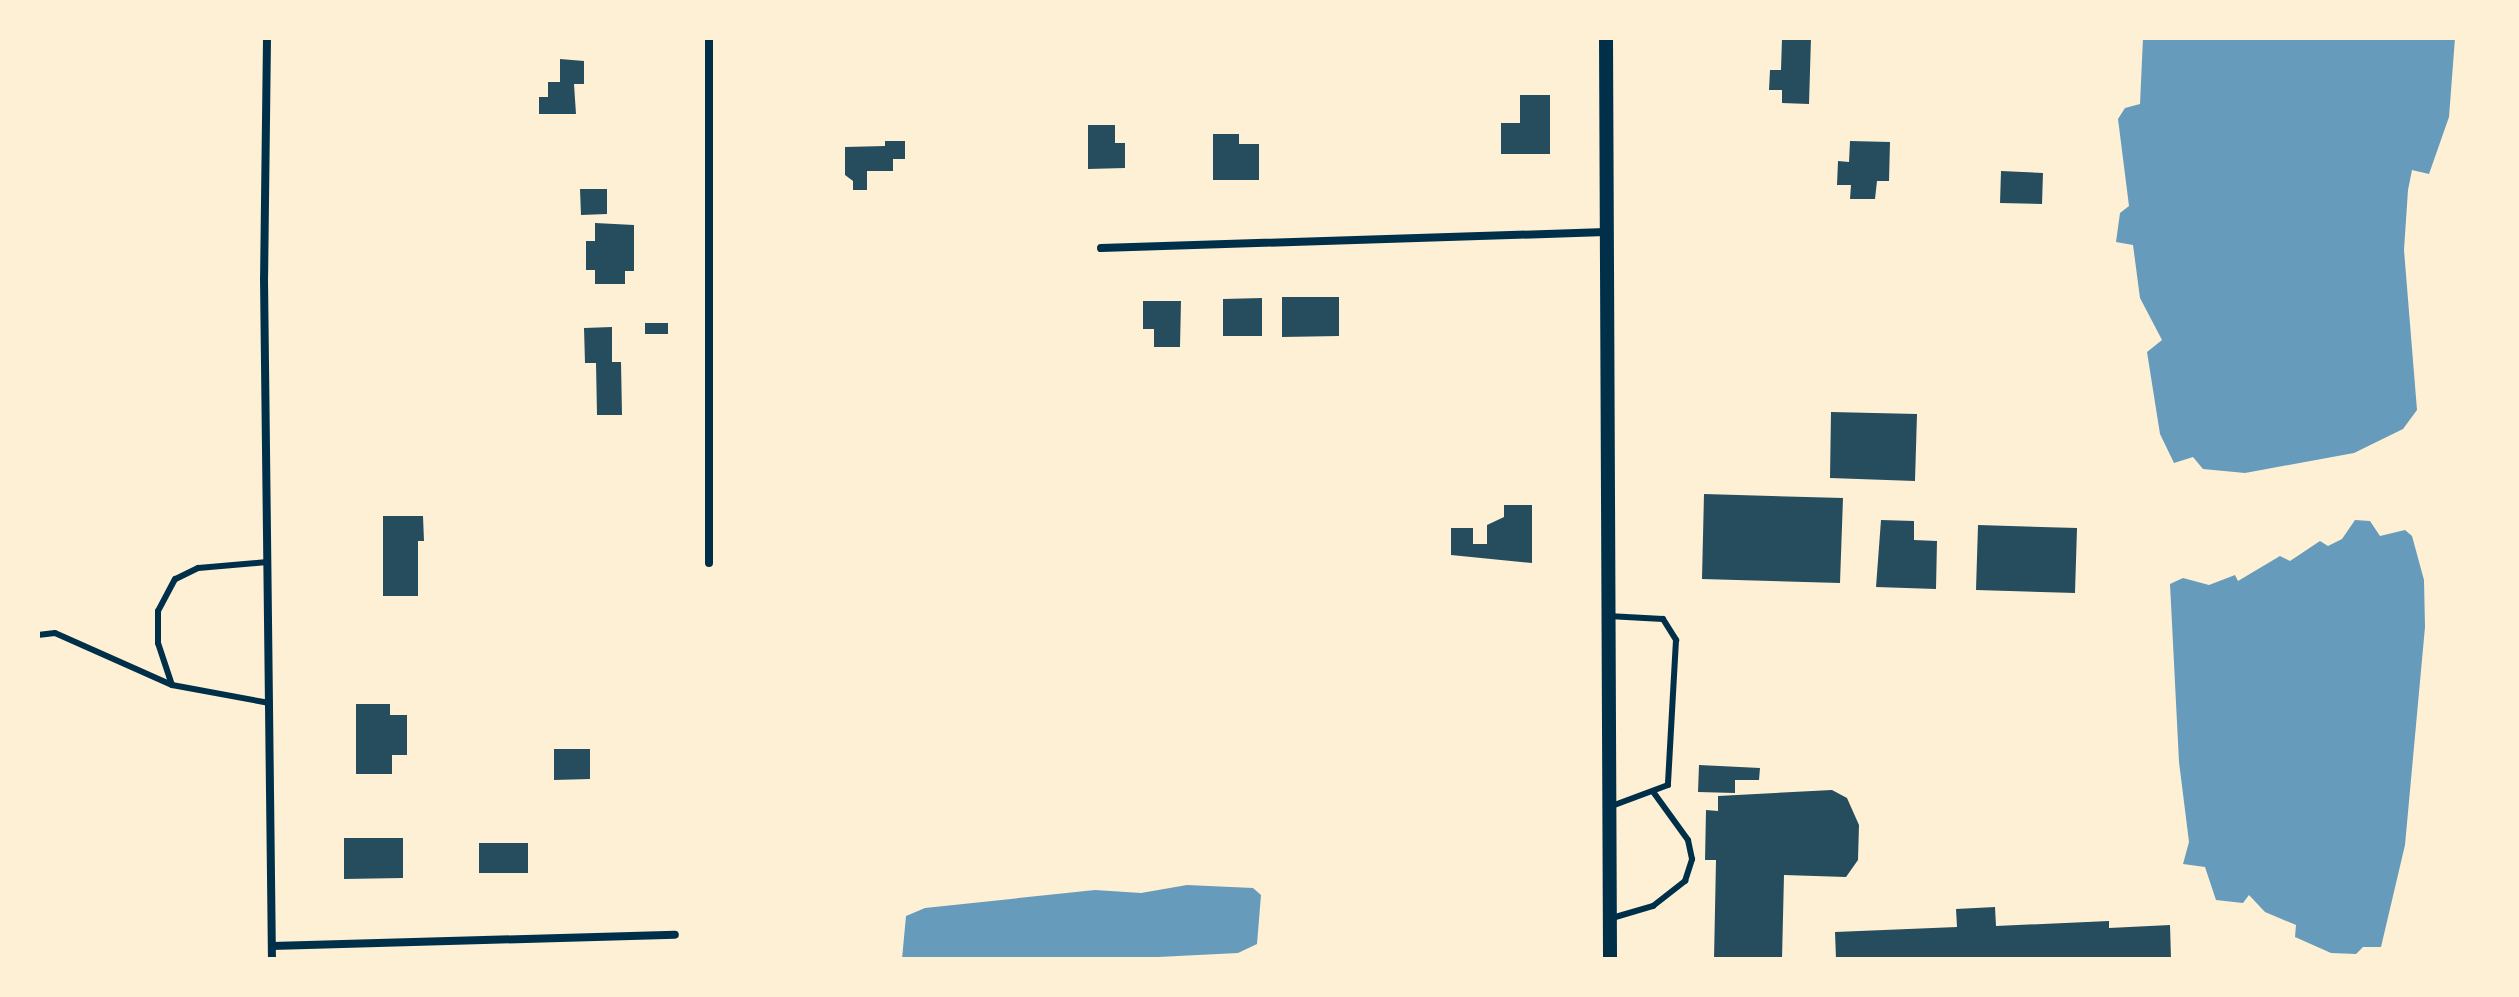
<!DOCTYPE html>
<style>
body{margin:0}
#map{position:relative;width:2519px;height:997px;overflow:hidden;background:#fdf0d5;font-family:Rubik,sans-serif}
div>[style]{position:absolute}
.water>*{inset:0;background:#669bbc}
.building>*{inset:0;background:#264d5e}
.service>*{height:6px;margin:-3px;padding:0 3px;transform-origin:3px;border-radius:3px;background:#003049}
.minor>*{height:8px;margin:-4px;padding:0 4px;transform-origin:4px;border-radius:4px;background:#003049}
.tertiary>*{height:14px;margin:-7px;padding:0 7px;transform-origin:7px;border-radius:7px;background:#003049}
span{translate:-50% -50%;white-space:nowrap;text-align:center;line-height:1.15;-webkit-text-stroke:7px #fdf0d5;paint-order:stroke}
.frame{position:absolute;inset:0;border:40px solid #fdf0d5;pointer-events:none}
</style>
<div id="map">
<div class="water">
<i style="clip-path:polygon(2143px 38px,2455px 38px,2449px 117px,2429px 174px,2412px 170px,2408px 190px,2404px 250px,2417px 410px,2403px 429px,2354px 453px,2245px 473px,2203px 469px,2193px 457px,2174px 463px,2160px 434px,2147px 352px,2162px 340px,2140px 298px,2133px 245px,2116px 242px,2120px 213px,2129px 206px,2118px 119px,2125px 108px,2140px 104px)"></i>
<i style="clip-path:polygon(2355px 520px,2370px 521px,2380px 536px,2405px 530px,2412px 536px,2424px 580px,2425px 627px,2405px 845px,2381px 947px,2363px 947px,2356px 954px,2331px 953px,2295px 937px,2296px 925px,2265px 912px,2249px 895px,2243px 903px,2216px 900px,2205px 867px,2183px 864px,2189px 842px,2179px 762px,2170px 584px,2183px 578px,2209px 585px,2235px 575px,2238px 581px,2280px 556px,2290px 561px,2320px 541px,2328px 546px,2342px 539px)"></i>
<i style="clip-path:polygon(1187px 885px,1253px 888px,1261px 895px,1257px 944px,1238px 953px,1158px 957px,902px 959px,906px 916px,925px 908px,1095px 890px,1141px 893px)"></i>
</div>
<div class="building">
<i style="clip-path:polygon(1782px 38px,1811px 38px,1809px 104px,1782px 103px,1782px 90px,1769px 90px,1770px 70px,1781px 70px)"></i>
<i style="clip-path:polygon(560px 59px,584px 61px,584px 84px,574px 84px,576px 114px,539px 114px,539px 97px,548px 97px,548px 82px,560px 82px)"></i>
<i style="clip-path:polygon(1520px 95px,1550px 95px,1550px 154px,1501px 154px,1501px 123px,1520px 123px)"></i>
<i style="clip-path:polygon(1088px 125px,1115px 125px,1115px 143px,1125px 143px,1125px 168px,1088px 169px)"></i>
<i style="clip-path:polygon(1213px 134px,1239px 134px,1239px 144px,1259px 144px,1259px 180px,1213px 180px)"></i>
<i style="clip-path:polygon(885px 141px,905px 141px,905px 159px,893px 159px,893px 171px,867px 171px,867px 190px,853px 190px,853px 181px,845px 175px,845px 147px,885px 146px)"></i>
<i style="clip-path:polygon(1850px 141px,1890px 142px,1889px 181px,1877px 181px,1875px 199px,1850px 199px,1851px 185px,1837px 185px,1838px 161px,1849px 162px)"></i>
<i style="clip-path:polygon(2001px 171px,2043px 173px,2042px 204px,2000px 203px)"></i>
<i style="clip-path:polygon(580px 189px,607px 189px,607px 214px,581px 215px)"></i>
<i style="clip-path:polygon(595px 223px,634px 225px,634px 271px,625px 271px,625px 284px,595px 284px,595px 270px,586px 270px,586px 241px,595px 241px)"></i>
<i style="clip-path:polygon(1282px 297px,1339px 297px,1339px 336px,1282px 337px)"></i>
<i style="clip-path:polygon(1262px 298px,1262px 336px,1223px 336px,1223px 299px)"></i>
<i style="clip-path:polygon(1143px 301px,1181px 301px,1180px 347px,1154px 347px,1154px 329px,1143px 329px)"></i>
<i style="clip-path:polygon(645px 323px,668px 323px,668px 334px,645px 334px)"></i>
<i style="clip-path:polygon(612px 327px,612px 362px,621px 362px,622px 415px,597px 415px,596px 363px,585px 363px,584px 328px)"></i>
<i style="clip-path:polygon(1831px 412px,1917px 414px,1915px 481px,1830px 478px)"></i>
<i style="clip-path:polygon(1704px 494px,1843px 498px,1840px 583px,1702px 579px)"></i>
<i style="clip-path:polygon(1504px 505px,1532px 505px,1532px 563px,1451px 555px,1451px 528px,1473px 528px,1473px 544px,1487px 544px,1487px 525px,1504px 517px)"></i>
<i style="clip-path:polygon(383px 516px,423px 516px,424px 541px,418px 541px,418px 596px,383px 596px)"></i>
<i style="clip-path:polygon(1881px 520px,1914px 521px,1914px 540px,1937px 541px,1936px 589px,1876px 587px)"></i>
<i style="clip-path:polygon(1978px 525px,2077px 528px,2075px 593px,1976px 590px)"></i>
<i style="clip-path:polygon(356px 704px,390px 704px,390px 715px,407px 715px,407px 755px,392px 755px,392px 774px,356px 774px)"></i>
<i style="clip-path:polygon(554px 749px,590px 749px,590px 779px,554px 780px)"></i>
<i style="clip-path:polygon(1699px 765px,1760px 768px,1759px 780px,1735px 780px,1735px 793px,1698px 792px)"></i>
<i style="clip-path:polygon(1832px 790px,1847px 798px,1859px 825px,1858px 860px,1846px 877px,1784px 875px,1782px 959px,1714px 959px,1716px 860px,1705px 860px,1706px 810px,1718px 811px,1718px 796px)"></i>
<i style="clip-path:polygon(344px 838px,403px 838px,403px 878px,344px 879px)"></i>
<i style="clip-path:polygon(479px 843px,528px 843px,528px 873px,479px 873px)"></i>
<i style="clip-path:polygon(1995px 907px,1996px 926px,2109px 921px,2109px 928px,2170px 925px,2171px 959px,1836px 959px,1835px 932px,1957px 927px,1956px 909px)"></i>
</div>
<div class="service">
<i style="left:267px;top:562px;width:69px;rotate:175deg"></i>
<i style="left:198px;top:568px;width:25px;rotate:154deg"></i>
<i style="left:175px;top:579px;width:36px;rotate:118deg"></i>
<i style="left:158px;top:611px;width:32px;rotate:90deg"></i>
<i style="left:158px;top:643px;width:44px;rotate:71.6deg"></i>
<i style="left:172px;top:685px;width:99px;rotate:10.5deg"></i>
<i style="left:1608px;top:616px;width:55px;rotate:3.1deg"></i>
<i style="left:1663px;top:619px;width:25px;rotate:58deg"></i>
<i style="left:1676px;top:640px;width:145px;rotate:93.2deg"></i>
<i style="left:1668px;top:785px;width:63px;rotate:159.6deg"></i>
<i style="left:38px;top:635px;width:17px;rotate:-7deg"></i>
<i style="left:55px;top:633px;width:128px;rotate:24deg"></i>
<i style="left:1612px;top:918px;width:43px;rotate:-16.3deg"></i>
<i style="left:1653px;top:906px;width:41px;rotate:-38deg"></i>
<i style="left:1685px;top:881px;width:23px;rotate:-72deg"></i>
<i style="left:1692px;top:859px;width:19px;rotate:-102deg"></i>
<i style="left:1688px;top:840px;width:58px;rotate:-125.9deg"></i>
</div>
<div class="minor">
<i style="left:267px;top:38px;width:240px;rotate:90.7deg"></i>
<i style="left:264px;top:278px;width:681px;rotate:89.33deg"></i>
<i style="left:709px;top:38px;width:525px;rotate:90deg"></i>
<i style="left:1101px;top:248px;width:505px;rotate:-1.81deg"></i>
<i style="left:272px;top:946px;width:403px;rotate:-1.6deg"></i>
</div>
<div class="tertiary">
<i style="left:1606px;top:38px;width:921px;rotate:89.75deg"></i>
</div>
<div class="frame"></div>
</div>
